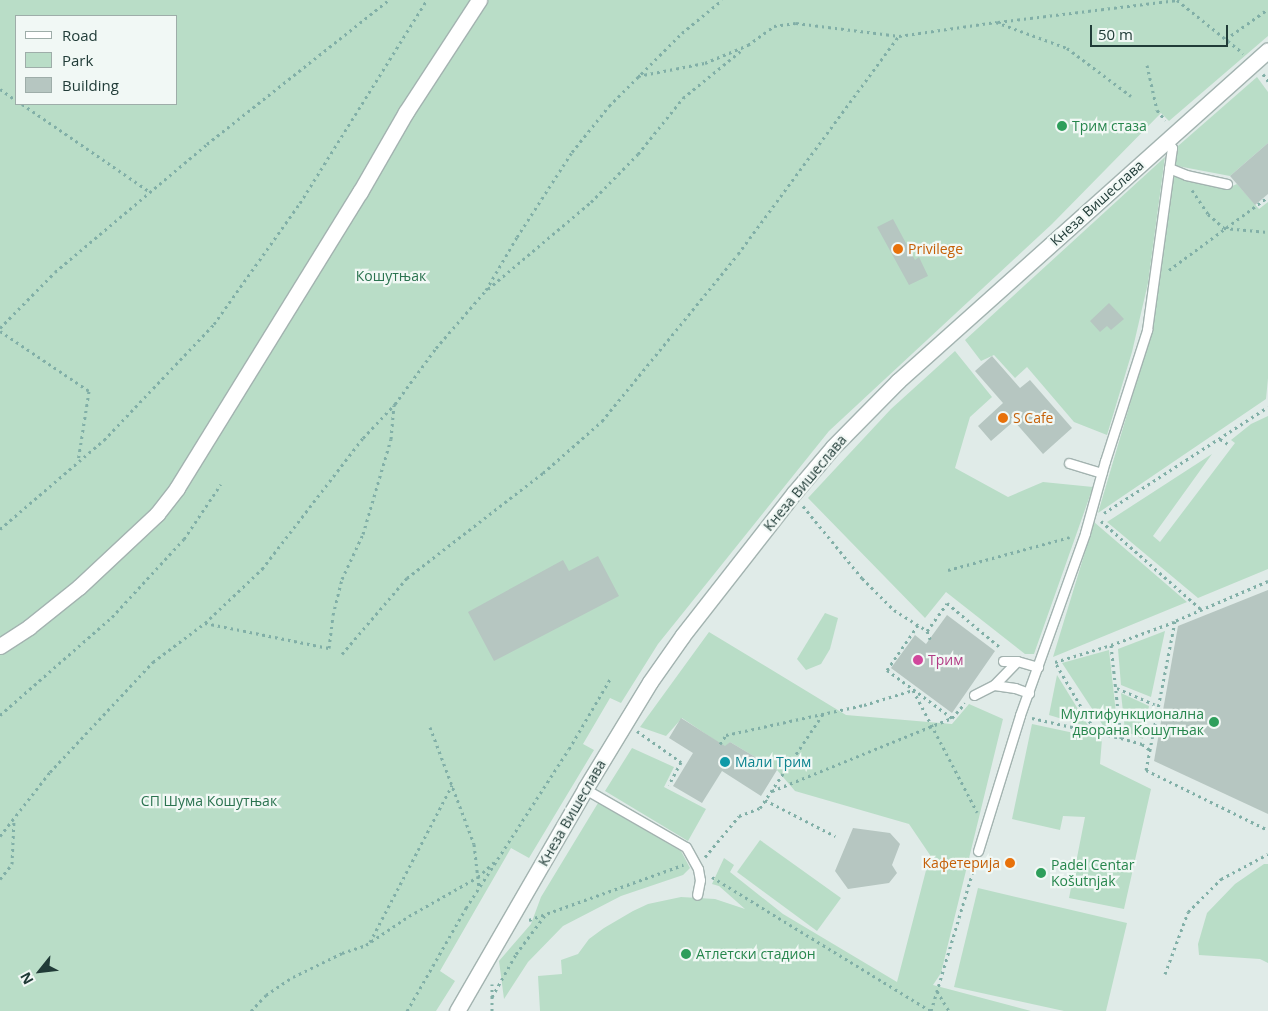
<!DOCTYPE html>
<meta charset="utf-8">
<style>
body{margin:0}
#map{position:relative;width:1268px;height:1011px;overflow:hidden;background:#e0ebe8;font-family:"Open Sans",sans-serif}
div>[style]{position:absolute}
.green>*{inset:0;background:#b9ddc7}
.building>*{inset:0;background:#b6c6c1}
.path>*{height:3px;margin-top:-1.5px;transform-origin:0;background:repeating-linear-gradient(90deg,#81afa7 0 2.5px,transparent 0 6.5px)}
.roads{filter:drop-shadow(1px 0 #a3b3b0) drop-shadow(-1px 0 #a3b3b0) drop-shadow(0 1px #a3b3b0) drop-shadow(0 -1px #a3b3b0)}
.lane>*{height:9px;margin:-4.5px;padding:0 4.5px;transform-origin:4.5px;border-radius:4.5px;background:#fff}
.street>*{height:15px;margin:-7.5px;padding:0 7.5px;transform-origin:7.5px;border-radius:7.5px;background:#fff}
.secondary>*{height:15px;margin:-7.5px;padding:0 7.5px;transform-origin:7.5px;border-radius:7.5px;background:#fff}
.dots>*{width:14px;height:14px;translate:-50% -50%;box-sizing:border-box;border:2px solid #f1f8f5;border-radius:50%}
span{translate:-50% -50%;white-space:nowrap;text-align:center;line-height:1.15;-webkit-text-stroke:4.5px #f1f8f5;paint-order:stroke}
.leisure-label{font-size:14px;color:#27864d}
.left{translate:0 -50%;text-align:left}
.right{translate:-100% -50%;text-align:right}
.street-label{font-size:14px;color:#213c38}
.food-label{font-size:14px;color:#c56008}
.park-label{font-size:14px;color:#2b7350}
.hotel-label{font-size:14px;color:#b23c85}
.culture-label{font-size:14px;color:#0d838f}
.legend{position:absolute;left:15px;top:15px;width:162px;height:90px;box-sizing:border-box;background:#f1f8f5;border:1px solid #9eada9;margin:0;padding:6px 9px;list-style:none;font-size:15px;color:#213c38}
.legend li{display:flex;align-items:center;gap:10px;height:25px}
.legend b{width:25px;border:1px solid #9eada9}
.north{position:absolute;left:15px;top:946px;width:50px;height:50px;-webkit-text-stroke:4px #f1f8f5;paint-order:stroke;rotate:241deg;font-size:14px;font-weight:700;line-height:20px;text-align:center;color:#213c38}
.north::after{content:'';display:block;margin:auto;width:18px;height:22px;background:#213c38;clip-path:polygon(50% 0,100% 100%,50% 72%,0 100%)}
.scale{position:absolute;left:1090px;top:25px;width:138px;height:22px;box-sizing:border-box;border:2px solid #213c38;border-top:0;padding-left:6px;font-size:15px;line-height:18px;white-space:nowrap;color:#213c38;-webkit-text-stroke:4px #f1f8f5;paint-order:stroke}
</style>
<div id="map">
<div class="green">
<i style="clip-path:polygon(evenodd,0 0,1268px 0,1268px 36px,1169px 121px,1161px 113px,1052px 224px,829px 431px,658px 644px,621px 703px,610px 698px,583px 744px,594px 750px,529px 858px,511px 848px,440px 971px,455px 981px,436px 1011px,0 1011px,0 0,16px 16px,176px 16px,176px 104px,16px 104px,16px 16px)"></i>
<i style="clip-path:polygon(1257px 77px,1268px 92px,1268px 143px,1230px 176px,1172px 165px,1174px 151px,1178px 146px)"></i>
<i style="clip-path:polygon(1165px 157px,1148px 283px,1132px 352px,1107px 435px,1074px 422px,1027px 367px,1015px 378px,994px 355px,981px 361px,965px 340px)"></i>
<i style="clip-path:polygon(1173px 174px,1225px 189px,1237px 184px,1259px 209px,1268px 202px,1268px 378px,1266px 399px,1098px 513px,1150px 336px)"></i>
<i style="clip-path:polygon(955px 351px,992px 397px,970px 417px,955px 468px,1008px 497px,1043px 482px,1093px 487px,1034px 654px,1025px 654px,946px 592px,925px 618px,808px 498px,891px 409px)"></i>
<i style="clip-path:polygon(1268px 416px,1268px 569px,1198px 598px,1107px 522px,1212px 454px,1153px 536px,1160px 542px,1235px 443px,1231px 440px,1251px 424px)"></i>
<i style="clip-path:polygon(1094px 522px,1187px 602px,1053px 657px,1089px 539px)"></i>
<i style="clip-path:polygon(825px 613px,838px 618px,830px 649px,821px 664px,806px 670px,797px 659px)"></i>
<i style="clip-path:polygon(1165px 631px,1151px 697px,1121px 685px,1118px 649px)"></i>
<i style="clip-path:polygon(709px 632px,846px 715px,952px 724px,969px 704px,1003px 719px,941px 973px,933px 985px,1031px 1011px,540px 1011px,538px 976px,562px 974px,561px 960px,578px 954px,589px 939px,604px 928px,633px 911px,648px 904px,681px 897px,715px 899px,745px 909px,719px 886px,712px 884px,724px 858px,734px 865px,730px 872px,783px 914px,897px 982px,930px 855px,909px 824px,795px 791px,777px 770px,730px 742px,725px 747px,682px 718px,666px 736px,640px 727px)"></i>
<i style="clip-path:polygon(1109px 650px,1118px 731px,1104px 727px,1062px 663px)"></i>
<i style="clip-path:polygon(1057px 675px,1089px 727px,1049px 715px)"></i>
<i style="clip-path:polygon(1121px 693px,1149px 706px,1143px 739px,1125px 731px)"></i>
<i style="clip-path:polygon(1032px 724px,1102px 739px,1100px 764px,1151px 789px,1124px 909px,1069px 898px,1085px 817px,1063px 816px,1060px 830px,1012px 819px)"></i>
<i style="clip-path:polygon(632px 748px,674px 767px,664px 787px,706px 809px,688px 841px,605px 791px)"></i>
<i style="clip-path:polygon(598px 803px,681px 851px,690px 868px,683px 875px,621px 896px,563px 926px,528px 962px,504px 999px,499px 961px,531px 924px,541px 897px)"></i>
<i style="clip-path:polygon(760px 840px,841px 898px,817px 931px,737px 872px)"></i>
<i style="clip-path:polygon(1264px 864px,1268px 864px,1268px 963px,1260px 959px,1199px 955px,1198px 944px,1207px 913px,1235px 884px)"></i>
<i style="clip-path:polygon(978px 888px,1127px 923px,1106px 1011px,1064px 1011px,954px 987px)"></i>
</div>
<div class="building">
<i style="clip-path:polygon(1268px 143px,1268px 194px,1255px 205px,1230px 176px)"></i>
<i style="clip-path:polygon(893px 219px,915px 260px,919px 257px,928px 276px,909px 285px,877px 227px)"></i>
<i style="clip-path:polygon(1109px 303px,1124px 319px,1111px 330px,1107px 326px,1100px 332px,1090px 321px)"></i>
<i style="clip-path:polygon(992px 356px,1020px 388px,1030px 380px,1072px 428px,1043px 454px,1014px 421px,991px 441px,978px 426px,1003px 403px,975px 371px)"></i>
<i style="clip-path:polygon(598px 556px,619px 596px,494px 661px,468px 612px,563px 560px,569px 571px)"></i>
<i style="clip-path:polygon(1268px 590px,1268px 814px,1154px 761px,1178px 626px)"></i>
<i style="clip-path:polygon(947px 615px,995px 651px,952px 713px,891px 668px,915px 635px,926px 644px)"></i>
<i style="clip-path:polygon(681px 718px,725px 746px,730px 742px,777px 770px,761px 796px,722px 771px,702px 803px,673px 786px,693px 753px,669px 738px)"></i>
<i style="clip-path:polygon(853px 828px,890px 833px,900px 844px,892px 865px,897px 873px,889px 883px,848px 889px,835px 871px)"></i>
</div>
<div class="path">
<i style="left:1177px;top:0;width:85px;rotate:38.8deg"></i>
<i style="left:998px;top:22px;width:181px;rotate:-7deg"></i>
<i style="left:1226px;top:39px;width:52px;rotate:-35.5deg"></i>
<i style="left:1147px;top:65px;width:46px;rotate:77.5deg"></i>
<i style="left:1157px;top:110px;width:13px;rotate:51deg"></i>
<i style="left:1263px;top:74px;width:9px;rotate:54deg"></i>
<i style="left:638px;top:76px;width:68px;rotate:-11deg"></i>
<i style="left:705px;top:63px;width:47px;rotate:-22.7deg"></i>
<i style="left:748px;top:45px;width:32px;rotate:-36deg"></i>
<i style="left:774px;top:26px;width:22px;rotate:-8deg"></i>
<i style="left:796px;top:23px;width:104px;rotate:7.2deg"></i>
<i style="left:899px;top:36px;width:98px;rotate:-8.2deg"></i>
<i style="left:996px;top:22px;width:76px;rotate:20.1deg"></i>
<i style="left:1067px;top:48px;width:80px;rotate:36.9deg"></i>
<i style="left:0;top:89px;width:19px;rotate:35deg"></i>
<i style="left:22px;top:104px;width:155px;rotate:34.5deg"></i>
<i style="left:1192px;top:190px;width:29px;rotate:56deg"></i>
<i style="left:1208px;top:214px;width:21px;rotate:41deg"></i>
<i style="left:1224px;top:228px;width:44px;rotate:5.2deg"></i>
<i style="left:1169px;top:270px;width:123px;rotate:-36.4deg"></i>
<i style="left:488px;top:289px;width:135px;rotate:-40.2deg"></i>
<i style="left:591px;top:202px;width:67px;rotate:-45.6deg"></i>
<i style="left:638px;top:154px;width:72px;rotate:-51.2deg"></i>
<i style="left:683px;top:98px;width:77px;rotate:-39.2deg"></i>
<i style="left:0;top:328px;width:78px;rotate:-45.5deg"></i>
<i style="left:55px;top:272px;width:199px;rotate:-40.1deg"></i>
<i style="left:207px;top:144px;width:232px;rotate:-38.4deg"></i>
<i style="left:0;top:331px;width:107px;rotate:34deg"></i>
<i style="left:89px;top:391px;width:71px;rotate:98.9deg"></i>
<i style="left:1220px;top:439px;width:9px;rotate:32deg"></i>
<i style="left:803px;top:506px;width:93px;rotate:50.7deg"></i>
<i style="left:862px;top:578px;width:45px;rotate:45deg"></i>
<i style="left:894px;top:610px;width:39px;rotate:32deg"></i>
<i style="left:927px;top:631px;width:34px;rotate:-54deg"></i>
<i style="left:947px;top:603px;width:70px;rotate:39.8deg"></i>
<i style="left:1104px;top:513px;width:195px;rotate:-32.9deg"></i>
<i style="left:1101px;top:521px;width:135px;rotate:41.4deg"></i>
<i style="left:0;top:529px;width:137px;rotate:-40.6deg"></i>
<i style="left:104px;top:440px;width:160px;rotate:-46.5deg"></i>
<i style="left:214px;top:324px;width:148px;rotate:-54.6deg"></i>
<i style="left:300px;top:203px;width:239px;rotate:-58deg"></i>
<i style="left:948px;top:570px;width:126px;rotate:-15.1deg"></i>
<i style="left:1268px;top:581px;width:101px;rotate:156.7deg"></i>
<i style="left:1175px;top:621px;width:152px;rotate:101deg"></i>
<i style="left:1146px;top:770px;width:136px;rotate:26.2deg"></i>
<i style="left:205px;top:623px;width:126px;rotate:11.4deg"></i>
<i style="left:329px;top:648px;width:33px;rotate:-83deg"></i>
<i style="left:333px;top:615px;width:37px;rotate:-76deg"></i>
<i style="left:342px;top:579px;width:50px;rotate:-65deg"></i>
<i style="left:363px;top:534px;width:99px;rotate:-73.6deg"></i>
<i style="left:391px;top:439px;width:34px;rotate:-85deg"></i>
<i style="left:918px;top:625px;width:55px;rotate:124.6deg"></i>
<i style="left:887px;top:670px;width:81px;rotate:36.4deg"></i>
<i style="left:952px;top:718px;width:20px;rotate:-49deg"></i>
<i style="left:927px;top:631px;width:9px;rotate:69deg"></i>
<i style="left:1111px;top:645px;width:94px;rotate:83.9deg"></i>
<i style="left:342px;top:654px;width:100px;rotate:-49.5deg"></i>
<i style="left:407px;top:578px;width:172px;rotate:-37.7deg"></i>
<i style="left:543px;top:473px;width:79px;rotate:-41.4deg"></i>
<i style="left:602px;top:421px;width:215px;rotate:-50.8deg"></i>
<i style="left:738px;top:254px;width:271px;rotate:-53.6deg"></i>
<i style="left:1117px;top:688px;width:45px;rotate:23.7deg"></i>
<i style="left:0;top:715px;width:149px;rotate:-41.2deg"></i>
<i style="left:112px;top:617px;width:106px;rotate:-47.3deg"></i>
<i style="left:184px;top:539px;width:66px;rotate:-56.1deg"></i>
<i style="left:1032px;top:718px;width:91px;rotate:12.7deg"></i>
<i style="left:1121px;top:738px;width:22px;rotate:16deg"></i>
<i style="left:1142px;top:744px;width:10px;rotate:37deg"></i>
<i style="left:430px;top:727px;width:125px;rotate:69.4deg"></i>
<i style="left:474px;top:844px;width:44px;rotate:83.5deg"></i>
<i style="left:637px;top:731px;width:54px;rotate:35.2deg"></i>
<i style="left:681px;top:762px;width:26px;rotate:118deg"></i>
<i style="left:1097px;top:734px;width:83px;rotate:-120.3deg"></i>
<i style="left:1055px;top:662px;width:59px;rotate:-16.9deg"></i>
<i style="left:1111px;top:645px;width:67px;rotate:-20.1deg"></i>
<i style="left:720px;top:744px;width:11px;rotate:-56deg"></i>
<i style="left:726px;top:735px;width:141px;rotate:-12.3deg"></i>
<i style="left:864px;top:705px;width:51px;rotate:-17deg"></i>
<i style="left:913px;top:690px;width:138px;rotate:62.3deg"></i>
<i style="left:772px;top:791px;width:194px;rotate:-22.1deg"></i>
<i style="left:765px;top:800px;width:79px;rotate:27.2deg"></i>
<i style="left:0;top:836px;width:81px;rotate:-52deg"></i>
<i style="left:50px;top:772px;width:151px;rotate:-46.9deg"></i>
<i style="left:153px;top:662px;width:65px;rotate:-36.9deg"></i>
<i style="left:205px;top:623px;width:79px;rotate:-43.5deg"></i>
<i style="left:262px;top:569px;width:165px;rotate:-52.4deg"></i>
<i style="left:363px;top:438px;width:47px;rotate:-46.7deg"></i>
<i style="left:395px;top:404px;width:69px;rotate:-53.8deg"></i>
<i style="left:436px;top:348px;width:77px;rotate:-49.2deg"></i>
<i style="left:486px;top:290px;width:61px;rotate:-59.7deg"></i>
<i style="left:517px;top:237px;width:101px;rotate:-57.1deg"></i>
<i style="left:572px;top:152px;width:59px;rotate:-51.2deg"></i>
<i style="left:609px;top:106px;width:103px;rotate:-45deg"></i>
<i style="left:682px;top:33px;width:52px;rotate:-39.5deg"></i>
<i style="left:705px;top:857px;width:53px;rotate:-50.3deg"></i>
<i style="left:739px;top:816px;width:22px;rotate:-21deg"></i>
<i style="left:760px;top:808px;width:113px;rotate:-56.2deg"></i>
<i style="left:712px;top:877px;width:257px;rotate:31.5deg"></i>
<i style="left:0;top:879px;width:19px;rotate:-51deg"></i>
<i style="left:12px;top:864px;width:44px;rotate:-87.4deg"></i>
<i style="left:529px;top:920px;width:164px;rotate:-19.7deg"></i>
<i style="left:370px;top:942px;width:177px;rotate:-62.4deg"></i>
<i style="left:1165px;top:974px;width:66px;rotate:-69.6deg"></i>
<i style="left:1188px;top:912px;width:47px;rotate:-45deg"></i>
<i style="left:1221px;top:879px;width:53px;rotate:-28deg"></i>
<i style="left:937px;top:991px;width:23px;rotate:59deg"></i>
<i style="left:492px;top:997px;width:49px;rotate:-60.8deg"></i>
<i style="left:516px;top:954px;width:50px;rotate:-53.1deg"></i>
<i style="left:251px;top:1011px;width:22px;rotate:-47deg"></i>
<i style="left:266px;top:995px;width:32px;rotate:-34deg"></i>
<i style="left:293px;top:977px;width:55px;rotate:-26.1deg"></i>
<i style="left:342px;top:953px;width:25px;rotate:-18deg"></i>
<i style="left:366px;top:945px;width:52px;rotate:-34deg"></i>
<i style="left:409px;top:916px;width:79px;rotate:-29.5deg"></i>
<i style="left:478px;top:877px;width:22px;rotate:-43deg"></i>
<i style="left:407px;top:1011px;width:119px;rotate:-60.2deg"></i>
<i style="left:466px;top:908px;width:189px;rotate:-57.1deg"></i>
<i style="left:569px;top:749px;width:81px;rotate:-59.6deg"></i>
<i style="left:492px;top:1011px;width:27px;rotate:-90deg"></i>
<i style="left:931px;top:1011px;width:153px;rotate:-73.3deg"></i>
</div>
<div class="roads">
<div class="lane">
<i style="left:1169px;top:168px;width:18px;rotate:22deg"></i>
<i style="left:1186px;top:175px;width:42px;rotate:12.4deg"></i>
<i style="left:1069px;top:463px;width:34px;rotate:17deg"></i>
<i style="left:1003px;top:661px;width:14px"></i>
<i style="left:1017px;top:661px;width:22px;rotate:16deg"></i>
<i style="left:994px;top:685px;width:33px;rotate:-46deg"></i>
<i style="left:974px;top:695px;width:22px;rotate:-27deg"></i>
<i style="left:994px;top:685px;width:21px;rotate:8deg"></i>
<i style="left:1015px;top:688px;width:15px;rotate:20deg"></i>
<i style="left:585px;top:789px;width:116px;rotate:29.9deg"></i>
<i style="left:686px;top:847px;width:25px;rotate:61deg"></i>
<i style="left:698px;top:869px;width:11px;rotate:80deg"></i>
<i style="left:700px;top:880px;width:15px;rotate:101deg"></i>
<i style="left:978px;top:851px;width:142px;rotate:-72.8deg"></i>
<i style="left:1020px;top:715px;width:193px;rotate:-70.3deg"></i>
<i style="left:1085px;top:533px;width:75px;rotate:-74.5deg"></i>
<i style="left:1105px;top:461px;width:138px;rotate:-72.2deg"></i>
<i style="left:1147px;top:330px;width:184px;rotate:-82.2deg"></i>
<i style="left:1172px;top:148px;width:9px;rotate:-126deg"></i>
</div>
<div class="street">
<i style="left:0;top:646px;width:35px;rotate:-33deg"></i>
<i style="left:29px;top:627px;width:64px;rotate:-38.7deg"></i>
<i style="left:79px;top:587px;width:107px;rotate:-43.1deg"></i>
<i style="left:157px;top:514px;width:33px;rotate:-52deg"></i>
<i style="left:177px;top:488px;width:348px;rotate:-58.3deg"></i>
<i style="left:360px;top:192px;width:92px;rotate:-60.1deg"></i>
<i style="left:406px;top:112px;width:134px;rotate:-56.9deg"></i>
</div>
<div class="secondary">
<i style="left:457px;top:1011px;width:256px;rotate:-60deg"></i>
<i style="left:585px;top:789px;width:125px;rotate:-58.7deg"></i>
<i style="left:650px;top:682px;width:57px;rotate:-54.9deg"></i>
<i style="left:683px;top:635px;width:180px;rotate:-52deg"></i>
<i style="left:794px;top:493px;width:60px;rotate:-49.7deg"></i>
<i style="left:833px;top:447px;width:93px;rotate:-45.4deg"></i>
<i style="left:898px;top:381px;width:496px;rotate:-41.8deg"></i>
</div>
</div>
<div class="dots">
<i style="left:1062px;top:126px;background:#2e9e5b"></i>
<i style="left:898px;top:249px;background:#e8710a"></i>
<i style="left:1003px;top:418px;background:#e8710a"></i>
<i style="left:918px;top:660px;background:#d1479c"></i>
<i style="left:1214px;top:722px;background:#2e9e5b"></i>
<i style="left:725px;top:762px;background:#0f9aa8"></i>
<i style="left:1010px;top:863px;background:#e8710a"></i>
<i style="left:1041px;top:873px;background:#2e9e5b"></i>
<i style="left:686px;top:954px;background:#2e9e5b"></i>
</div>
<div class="leisure-label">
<span class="left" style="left:1072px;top:126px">Трим стаза</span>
<span class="right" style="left:1204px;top:722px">Мултифункционална<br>дворана Кошутњак</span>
<span class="left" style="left:1051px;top:873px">Padel Centar<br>Košutnjak</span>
<span class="left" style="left:696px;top:954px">Атлетски стадион</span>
</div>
<div class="street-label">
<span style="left:1097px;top:203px;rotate:-42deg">Кнеза Вишеслава</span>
<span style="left:805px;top:483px;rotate:-50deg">Кнеза Вишеслава</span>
<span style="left:572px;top:813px;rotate:-60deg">Кнеза Вишеслава</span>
</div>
<div class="food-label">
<span class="left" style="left:908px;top:249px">Privilege</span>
<span class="left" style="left:1013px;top:418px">S Cafe</span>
<span class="right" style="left:1000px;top:863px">Кафетерија</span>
</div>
<div class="park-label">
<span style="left:391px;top:276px">Кошутњак</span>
<span style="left:209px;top:801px">СП Шума Кошутњак</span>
</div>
<div class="hotel-label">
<span class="left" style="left:928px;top:660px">Трим</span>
</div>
<div class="culture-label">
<span class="left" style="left:735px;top:762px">Мали Трим</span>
</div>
<ul class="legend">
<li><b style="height:6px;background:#fff"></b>Road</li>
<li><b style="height:14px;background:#b9ddc7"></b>Park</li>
<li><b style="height:14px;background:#b6c6c1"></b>Building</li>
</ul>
<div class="north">N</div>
<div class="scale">50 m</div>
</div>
